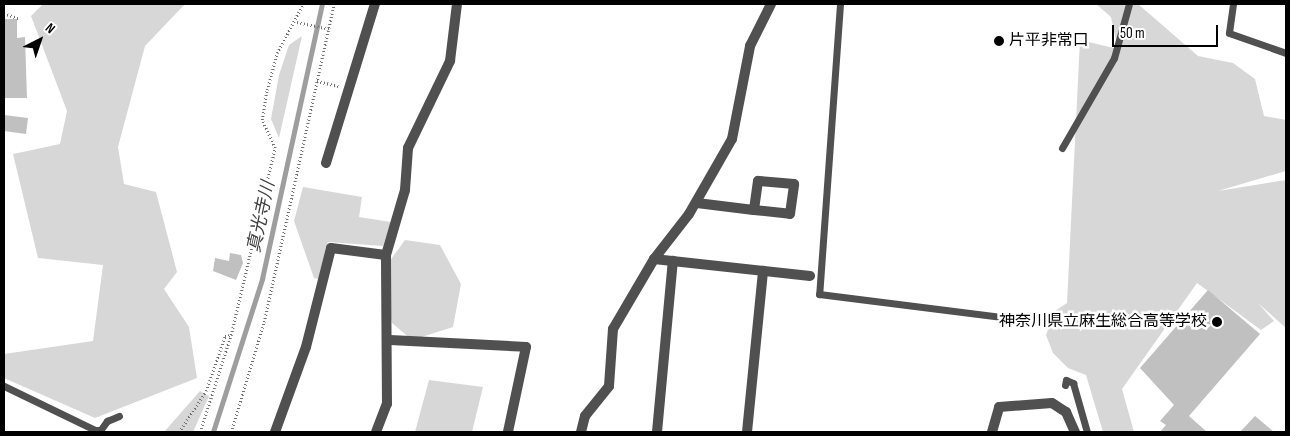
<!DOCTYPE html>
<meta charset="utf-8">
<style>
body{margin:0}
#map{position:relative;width:1290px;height:436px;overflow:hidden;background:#fff;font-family:"Sofia Sans Condensed","Noto Sans JP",sans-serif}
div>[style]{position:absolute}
.green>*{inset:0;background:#d7d7d7}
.stream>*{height:4.5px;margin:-2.25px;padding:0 2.25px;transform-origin:2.25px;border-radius:2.25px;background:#9e9e9e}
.building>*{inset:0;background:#c0c0c0}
.path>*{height:2.5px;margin-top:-1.25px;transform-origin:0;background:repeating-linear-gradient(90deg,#727272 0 1px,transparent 0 3.5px)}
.service>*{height:7px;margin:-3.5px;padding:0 3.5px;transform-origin:3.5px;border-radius:3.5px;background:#505050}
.minor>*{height:10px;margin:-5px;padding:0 5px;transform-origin:5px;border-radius:5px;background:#505050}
.tertiary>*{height:10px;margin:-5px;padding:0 5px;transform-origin:5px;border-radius:5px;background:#505050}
.dots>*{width:14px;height:14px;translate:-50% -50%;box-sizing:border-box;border:2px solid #fff;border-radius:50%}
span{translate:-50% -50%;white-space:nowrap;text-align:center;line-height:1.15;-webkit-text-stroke:5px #fff;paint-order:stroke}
.poi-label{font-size:16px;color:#000}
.left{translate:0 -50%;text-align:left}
.right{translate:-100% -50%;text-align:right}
.water-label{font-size:18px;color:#3f3f3f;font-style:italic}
.frame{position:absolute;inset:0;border:5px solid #000;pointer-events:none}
.north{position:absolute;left:15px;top:15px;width:50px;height:50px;-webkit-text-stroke:4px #fff;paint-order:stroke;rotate:41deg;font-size:14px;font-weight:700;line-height:20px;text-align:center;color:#000}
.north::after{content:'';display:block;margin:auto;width:18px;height:22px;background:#000;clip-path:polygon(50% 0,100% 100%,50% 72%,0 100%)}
.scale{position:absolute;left:1112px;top:25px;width:106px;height:22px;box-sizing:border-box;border:2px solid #000;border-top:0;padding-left:6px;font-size:15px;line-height:18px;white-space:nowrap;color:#000;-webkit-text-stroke:4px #fff;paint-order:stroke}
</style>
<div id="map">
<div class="green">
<i style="clip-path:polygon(43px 4px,185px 4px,145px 46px,118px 147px,124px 184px,156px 192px,177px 272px,164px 289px,189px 327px,197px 378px,95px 418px,4px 378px,4px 354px,93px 341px,103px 265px,38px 258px,13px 154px,60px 144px,67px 111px,31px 16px)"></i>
<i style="clip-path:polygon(1096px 4px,1138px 4px,1198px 56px,1233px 63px,1255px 79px,1264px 116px,1286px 120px,1286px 171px,1218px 191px,1286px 180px,1286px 328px,1258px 303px,1274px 321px,1261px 330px,1197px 283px,1122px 389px,1134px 432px,1103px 432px,1086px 375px,1068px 368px,1053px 353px,1046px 335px,1055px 311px,1067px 303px,1080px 40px,1118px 49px,1111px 17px)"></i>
<i style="clip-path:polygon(302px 36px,279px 138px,271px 119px,279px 75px,289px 45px)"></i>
<i style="clip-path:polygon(303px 187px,362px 197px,359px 217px,391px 222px,383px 246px,328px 242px,319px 279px,314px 278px,294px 221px)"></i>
<i style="clip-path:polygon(405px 240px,440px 245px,461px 284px,453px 327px,412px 340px,392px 323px,381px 273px)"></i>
<i style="clip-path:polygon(429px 380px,483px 387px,472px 432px,415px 432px)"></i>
<i style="clip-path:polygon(200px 391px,209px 396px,193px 432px,164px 432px)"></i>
</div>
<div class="stream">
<i style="left:213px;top:432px;width:161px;rotate:-72.2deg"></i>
<i style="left:262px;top:279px;width:281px;rotate:-77.7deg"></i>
</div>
<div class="building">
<i style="clip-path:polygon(4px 19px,17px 19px,17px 38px,25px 37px,27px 98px,4px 98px)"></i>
<i style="clip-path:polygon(4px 115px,28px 118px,26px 134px,4px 131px)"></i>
<i style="clip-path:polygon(230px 253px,241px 255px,243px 263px,236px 280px,213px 271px,215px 258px,229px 261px)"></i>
<i style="clip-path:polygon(1208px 290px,1260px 334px,1189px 416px,1207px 432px,1160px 432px,1166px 425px,1160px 421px,1174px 405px,1140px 368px)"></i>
<i style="clip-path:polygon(1255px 416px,1274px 432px,1240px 432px)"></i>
</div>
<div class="path">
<i style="left:4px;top:13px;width:17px;rotate:21deg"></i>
<i style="left:297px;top:22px;width:33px;rotate:12deg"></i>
<i style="left:317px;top:81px;width:22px;rotate:13deg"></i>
<i style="left:179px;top:432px;width:49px;rotate:-56.6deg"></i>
<i style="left:206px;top:391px;width:58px;rotate:-70.9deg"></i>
<i style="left:225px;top:336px;width:6px;rotate:-9deg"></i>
<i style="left:200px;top:432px;width:102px;rotate:-72.3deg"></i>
<i style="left:231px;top:335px;width:192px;rotate:-76.8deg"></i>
<i style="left:275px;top:148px;width:31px;rotate:-115deg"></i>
<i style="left:262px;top:120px;width:30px;rotate:-81deg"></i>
<i style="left:267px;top:90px;width:38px;rotate:-75deg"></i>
<i style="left:277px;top:53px;width:55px;rotate:-62deg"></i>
<i style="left:231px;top:432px;width:115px;rotate:-73.3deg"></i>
<i style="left:264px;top:322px;width:326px;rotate:-77.6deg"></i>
</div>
<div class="service">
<i style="left:840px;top:4px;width:291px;rotate:94.1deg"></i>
<i style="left:819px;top:294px;width:215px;rotate:7.2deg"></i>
<i style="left:1233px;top:4px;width:29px;rotate:98deg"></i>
<i style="left:1229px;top:33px;width:60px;rotate:19.3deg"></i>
<i style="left:1062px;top:148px;width:104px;rotate:-60deg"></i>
<i style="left:1114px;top:58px;width:56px;rotate:-74.5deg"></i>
<i style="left:1065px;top:385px;width:5px;rotate:-79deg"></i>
<i style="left:1066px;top:380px;width:8px;rotate:23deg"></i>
<i style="left:1073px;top:383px;width:51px;rotate:74.1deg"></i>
<i style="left:4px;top:386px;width:106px;rotate:25.8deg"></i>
<i style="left:99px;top:432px;width:14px;rotate:-54deg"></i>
<i style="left:107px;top:421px;width:13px;rotate:-23deg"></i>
</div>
<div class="minor">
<i style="left:326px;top:163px;width:166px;rotate:-72.9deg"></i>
<i style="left:697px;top:203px;width:57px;rotate:7deg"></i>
<i style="left:754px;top:210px;width:36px;rotate:6deg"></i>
<i style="left:790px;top:214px;width:30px;rotate:-82deg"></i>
<i style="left:794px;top:184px;width:36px;rotate:-175deg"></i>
<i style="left:758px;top:181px;width:29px;rotate:98deg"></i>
<i style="left:654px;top:259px;width:157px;rotate:6.2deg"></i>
<i style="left:390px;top:340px;width:136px;rotate:2.9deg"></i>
<i style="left:526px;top:347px;width:87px;rotate:102deg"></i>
<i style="left:98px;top:432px;width:1px"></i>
<i style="left:275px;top:432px;width:90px;rotate:-70deg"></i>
<i style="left:306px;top:347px;width:102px;rotate:-75.8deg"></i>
<i style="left:331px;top:248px;width:55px;rotate:7.3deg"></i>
<i style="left:376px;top:432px;width:30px;rotate:-69deg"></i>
<i style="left:387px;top:404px;width:149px;rotate:-90.4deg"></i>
<i style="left:386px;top:255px;width:68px;rotate:-73.7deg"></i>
<i style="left:405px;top:190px;width:42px;rotate:-85.9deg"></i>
<i style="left:408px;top:148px;width:97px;rotate:-64.2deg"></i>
<i style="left:450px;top:61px;width:57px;rotate:-83deg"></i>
<i style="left:581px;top:432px;width:16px;rotate:-76deg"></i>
<i style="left:585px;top:416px;width:38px;rotate:-51deg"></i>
<i style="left:609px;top:386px;width:57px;rotate:-86deg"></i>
<i style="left:613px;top:329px;width:81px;rotate:-59.6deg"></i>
<i style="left:654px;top:259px;width:57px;rotate:-52.1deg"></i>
<i style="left:689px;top:214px;width:86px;rotate:-60.2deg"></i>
<i style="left:732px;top:139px;width:95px;rotate:-79deg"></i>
<i style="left:750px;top:46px;width:47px;rotate:-63.4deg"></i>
<i style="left:747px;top:432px;width:162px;rotate:-84.3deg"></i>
<i style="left:992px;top:432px;width:26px;rotate:-74deg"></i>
<i style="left:999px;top:407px;width:53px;rotate:-4.3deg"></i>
<i style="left:1052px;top:403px;width:17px;rotate:33deg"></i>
<i style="left:1066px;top:412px;width:22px;rotate:66deg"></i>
</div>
<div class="tertiary">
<i style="left:657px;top:432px;width:172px;rotate:-84.7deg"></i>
</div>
<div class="dots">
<i style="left:999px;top:41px;background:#000"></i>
<i style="left:1217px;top:322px;background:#000"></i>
</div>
<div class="poi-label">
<span class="left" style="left:1009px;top:41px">片平非常口</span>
<span class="right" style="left:1207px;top:322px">神奈川県立麻生総合高等学校</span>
</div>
<div class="water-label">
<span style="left:262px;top:217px;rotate:-78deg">真光寺川</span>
</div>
<div class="frame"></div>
<div class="north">N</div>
<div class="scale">50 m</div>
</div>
